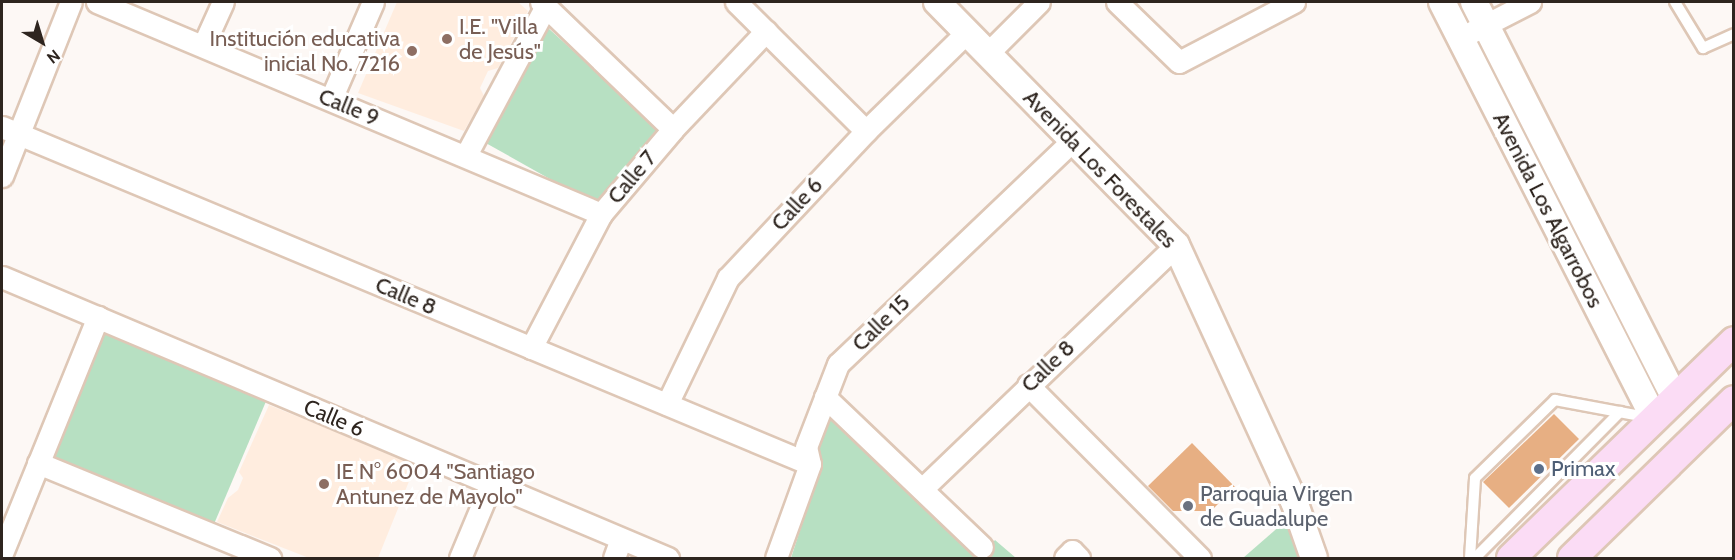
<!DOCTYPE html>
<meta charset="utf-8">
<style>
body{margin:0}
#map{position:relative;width:1735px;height:560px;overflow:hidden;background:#fdf8f5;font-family:Cabin,sans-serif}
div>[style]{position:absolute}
.built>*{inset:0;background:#ffeddf}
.green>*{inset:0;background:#b7e0c2}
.building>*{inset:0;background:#e7af83}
.roads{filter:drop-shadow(2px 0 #dec7b6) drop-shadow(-2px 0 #dec7b6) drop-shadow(0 2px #dec7b6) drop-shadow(0 -2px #dec7b6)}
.service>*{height:10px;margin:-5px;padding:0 5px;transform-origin:5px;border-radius:5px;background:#fff}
.minor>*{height:21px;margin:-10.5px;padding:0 10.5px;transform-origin:10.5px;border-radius:10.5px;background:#fff}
.tertiary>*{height:26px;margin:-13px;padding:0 13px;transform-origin:13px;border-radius:13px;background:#fff}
.secondary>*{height:28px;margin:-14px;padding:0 14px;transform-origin:14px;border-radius:14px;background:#fbdcf5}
.dots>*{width:16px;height:16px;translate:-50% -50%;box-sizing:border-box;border:3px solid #fff;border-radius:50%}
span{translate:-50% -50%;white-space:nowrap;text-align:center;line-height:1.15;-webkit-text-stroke:6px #fff;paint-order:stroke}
.education-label{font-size:22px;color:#785e54}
.left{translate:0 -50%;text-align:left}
.right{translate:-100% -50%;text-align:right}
.street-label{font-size:22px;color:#2e251f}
.service-label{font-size:22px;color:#4e5e75}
.worship-label{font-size:22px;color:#5b616d}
.frame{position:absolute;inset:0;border:3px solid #2e251f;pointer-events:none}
.north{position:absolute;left:12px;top:12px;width:60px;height:60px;-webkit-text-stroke:4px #fff;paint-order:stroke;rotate:142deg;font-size:16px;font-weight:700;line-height:24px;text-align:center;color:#2e251f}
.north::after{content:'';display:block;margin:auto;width:21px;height:27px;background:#2e251f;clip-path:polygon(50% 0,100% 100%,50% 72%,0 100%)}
</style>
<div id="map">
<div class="built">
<i style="clip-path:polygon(397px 2px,518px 2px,528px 11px,498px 68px,488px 71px,480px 88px,484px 96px,464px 131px,358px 93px)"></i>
<i style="clip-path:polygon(269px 405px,416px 464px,378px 558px,309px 558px,217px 522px,228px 498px,238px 490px,243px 478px,239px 472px)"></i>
</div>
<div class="green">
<i style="clip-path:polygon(547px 27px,656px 126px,657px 135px,598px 206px,484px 142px)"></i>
<i style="clip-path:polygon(103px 332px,267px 399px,214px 524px,50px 456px)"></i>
<i style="clip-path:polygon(828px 415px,980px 558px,995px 540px,1016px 558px,791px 558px,820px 469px,812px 445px)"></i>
<i style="clip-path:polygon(1290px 517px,1304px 558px,1243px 558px)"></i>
</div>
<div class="building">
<i style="clip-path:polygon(1554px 414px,1579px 439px,1509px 508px,1483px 482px)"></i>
<i style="clip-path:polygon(1192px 443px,1235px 487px,1211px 511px,1173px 511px,1148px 486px)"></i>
</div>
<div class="roads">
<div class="service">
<i style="left:1675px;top:2px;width:54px;rotate:58.7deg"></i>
<i style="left:1703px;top:48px;width:34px;rotate:-24deg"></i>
<i style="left:1470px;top:558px;width:80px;rotate:-86.4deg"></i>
<i style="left:1475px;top:478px;width:112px;rotate:-44.3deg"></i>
<i style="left:1555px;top:400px;width:98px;rotate:10.6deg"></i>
<i style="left:1475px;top:558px;width:206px;rotate:-45.2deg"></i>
</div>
<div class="minor">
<i style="left:97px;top:2px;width:547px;rotate:22.81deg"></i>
<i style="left:541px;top:2px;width:183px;rotate:43.9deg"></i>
<i style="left:736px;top:2px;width:183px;rotate:44.8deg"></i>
<i style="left:1117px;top:2px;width:86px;rotate:44.1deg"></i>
<i style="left:1179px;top:62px;width:130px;rotate:-27.6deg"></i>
<i style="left:1460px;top:38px;width:79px;rotate:-27.2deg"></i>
<i style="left:203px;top:46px;width:48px;rotate:-65.6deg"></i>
<i style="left:988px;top:53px;width:72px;rotate:-45deg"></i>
<i style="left:331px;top:99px;width:106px;rotate:-66.6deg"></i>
<i style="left:2px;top:127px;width:875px;rotate:22.64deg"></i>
<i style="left:466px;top:155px;width:169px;rotate:-61.8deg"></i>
<i style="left:2px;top:176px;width:187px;rotate:-68.4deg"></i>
<i style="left:2px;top:277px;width:723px;rotate:22.88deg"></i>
<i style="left:531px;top:348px;width:151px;rotate:-62.4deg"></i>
<i style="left:601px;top:214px;width:111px;rotate:-49.7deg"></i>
<i style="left:673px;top:129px;width:135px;rotate:-46.5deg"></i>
<i style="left:1028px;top:385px;width:244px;rotate:45.2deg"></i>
<i style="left:825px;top:397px;width:217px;rotate:43.7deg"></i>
<i style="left:667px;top:404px;width:140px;rotate:-64.2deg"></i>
<i style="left:728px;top:278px;width:202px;rotate:-46.8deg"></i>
<i style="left:866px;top:131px;width:141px;rotate:-44.4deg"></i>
<i style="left:38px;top:463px;width:251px;rotate:22.3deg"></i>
<i style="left:922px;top:489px;width:352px;rotate:-43.8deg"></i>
<i style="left:2px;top:553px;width:255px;rotate:-67.9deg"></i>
<i style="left:460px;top:558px;width:80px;rotate:-67.3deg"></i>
<i style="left:614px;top:558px;width:20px;rotate:-70deg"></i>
<i style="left:776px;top:558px;width:100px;rotate:-70.1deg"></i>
<i style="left:810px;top:464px;width:17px;rotate:-103deg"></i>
<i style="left:806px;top:447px;width:89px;rotate:-68.9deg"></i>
<i style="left:838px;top:364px;width:326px;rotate:-43.6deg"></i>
<i style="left:1065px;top:558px;width:10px;rotate:-45deg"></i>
<i style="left:1072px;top:551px;width:10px;rotate:45deg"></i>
</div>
<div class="tertiary">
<i style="left:937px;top:2px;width:341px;rotate:45.5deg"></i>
<i style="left:1176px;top:245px;width:282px;rotate:65.3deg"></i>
<i style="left:1294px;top:501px;width:60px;rotate:70.7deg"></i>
<i style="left:1442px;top:2px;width:467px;rotate:63deg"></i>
<i style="left:1474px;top:2px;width:444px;rotate:63.1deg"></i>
</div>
<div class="secondary">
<i style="left:1511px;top:558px;width:311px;rotate:-44.2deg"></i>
<i style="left:1572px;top:558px;width:226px;rotate:-44.3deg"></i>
</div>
</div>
<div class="dots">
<i style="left:447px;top:39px;background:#8d6e63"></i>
<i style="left:412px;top:51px;background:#8d6e63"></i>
<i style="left:1539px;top:469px;background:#5c6f8a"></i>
<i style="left:324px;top:484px;background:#8d6e63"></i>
<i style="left:1188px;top:506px;background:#6b7280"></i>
</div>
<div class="education-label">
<span class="left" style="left:459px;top:39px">I.E. "Villa<br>de Jesús"</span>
<span class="right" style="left:400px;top:51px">Institución educativa<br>inicial No. 7216</span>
<span class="left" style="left:336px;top:484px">IE N° 6004 "Santiago<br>Antunez de Mayolo"</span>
</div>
<div class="street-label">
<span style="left:349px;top:107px;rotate:22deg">Calle 9</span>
<span style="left:1100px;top:169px;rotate:46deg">Avenida Los Forestales</span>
<span style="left:632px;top:177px;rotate:-50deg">Calle 7</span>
<span style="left:797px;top:204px;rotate:-47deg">Calle 6</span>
<span style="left:1548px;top:210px;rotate:63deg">Avenida Los Algarrobos</span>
<span style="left:406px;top:296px;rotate:23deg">Calle 8</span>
<span style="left:881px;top:323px;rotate:-44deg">Calle 15</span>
<span style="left:1048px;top:366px;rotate:-44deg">Calle 8</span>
<span style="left:334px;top:418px;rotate:23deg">Calle 6</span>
</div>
<div class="service-label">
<span class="left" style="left:1551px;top:469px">Primax</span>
</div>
<div class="worship-label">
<span class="left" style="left:1200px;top:506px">Parroquia Virgen<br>de Guadalupe</span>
</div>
<div class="frame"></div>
<div class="north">N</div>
</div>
